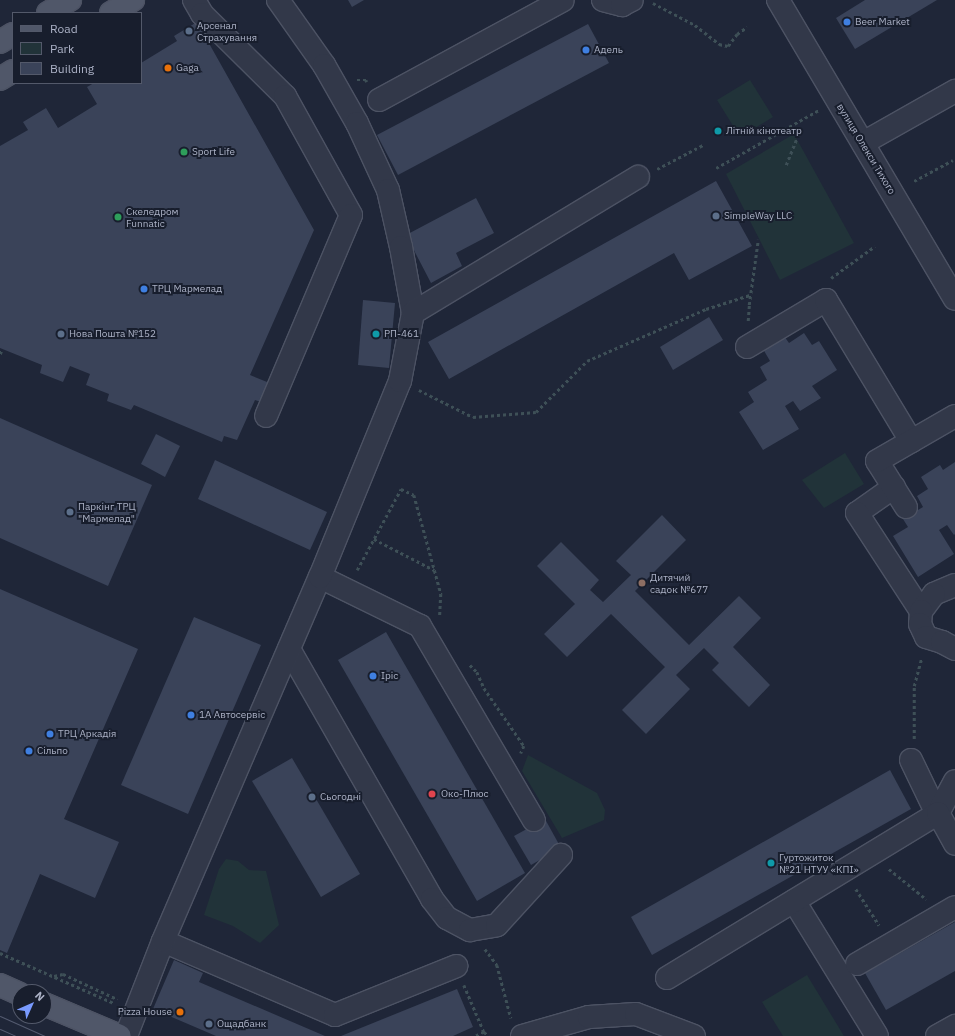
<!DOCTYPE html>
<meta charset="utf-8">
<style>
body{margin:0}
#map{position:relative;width:955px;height:1036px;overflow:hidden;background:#1f2638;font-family:"IBM Plex Sans",sans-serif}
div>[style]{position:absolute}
.green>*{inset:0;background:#213339}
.building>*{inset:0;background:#3a4359}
.path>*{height:2.5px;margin-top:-1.25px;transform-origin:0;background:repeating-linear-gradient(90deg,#3e5057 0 3px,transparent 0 6px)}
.roads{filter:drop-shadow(1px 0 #4d5364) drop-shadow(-1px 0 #4d5364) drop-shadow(0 1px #4d5364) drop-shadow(0 -1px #4d5364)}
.minor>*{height:22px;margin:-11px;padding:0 11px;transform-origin:11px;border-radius:11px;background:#323849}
.major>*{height:22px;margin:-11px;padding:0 11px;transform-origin:11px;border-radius:11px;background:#505769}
.tram>*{height:1px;margin:-0.5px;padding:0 0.5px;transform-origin:0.5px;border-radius:0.5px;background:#545b70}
.dots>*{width:11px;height:11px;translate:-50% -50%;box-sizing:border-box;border:2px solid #181e2d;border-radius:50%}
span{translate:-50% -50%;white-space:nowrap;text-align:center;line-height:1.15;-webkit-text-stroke:4px #181e2d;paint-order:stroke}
.poi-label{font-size:10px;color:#acb2c6}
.left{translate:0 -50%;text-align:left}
.right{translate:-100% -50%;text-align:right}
.street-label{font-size:10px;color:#acb2c6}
.legend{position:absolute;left:12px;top:12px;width:130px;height:72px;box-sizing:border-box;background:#181e2d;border:1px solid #53596a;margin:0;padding:5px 7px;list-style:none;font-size:12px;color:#acb2c6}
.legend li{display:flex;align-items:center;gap:8px;height:20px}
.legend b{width:20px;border:1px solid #53596a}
.north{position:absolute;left:12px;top:984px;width:40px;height:40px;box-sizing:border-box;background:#181e2d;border:1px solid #53596a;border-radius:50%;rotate:45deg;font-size:11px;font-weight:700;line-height:16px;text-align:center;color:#acb2c6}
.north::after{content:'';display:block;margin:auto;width:14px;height:18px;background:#799afe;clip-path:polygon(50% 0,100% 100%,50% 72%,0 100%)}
</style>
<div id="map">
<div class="green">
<i style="clip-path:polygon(750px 80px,773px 117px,740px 137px,717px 100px)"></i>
<i style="clip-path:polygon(794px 134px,854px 243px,780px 280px,726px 174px)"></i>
<i style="clip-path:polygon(845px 453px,864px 484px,824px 508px,802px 480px)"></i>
<i style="clip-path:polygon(528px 755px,597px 793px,605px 810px,604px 820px,562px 838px,522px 771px)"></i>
<i style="clip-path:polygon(226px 859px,238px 861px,249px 870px,266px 871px,279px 925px,260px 943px,233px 926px,204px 915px,219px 869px)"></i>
<i style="clip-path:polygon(807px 975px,844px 1036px,783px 1036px,762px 1002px)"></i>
</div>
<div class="building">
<i style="clip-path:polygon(348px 0,364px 0,352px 7px)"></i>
<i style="clip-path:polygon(865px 0,937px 0,855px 49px,836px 18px)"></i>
<i style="clip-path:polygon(197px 22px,314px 230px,250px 375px,272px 384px,264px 403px,255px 400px,237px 440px,224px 436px,222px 442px,134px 405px,131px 410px,107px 401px,109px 394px,86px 385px,90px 374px,70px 366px,63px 382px,40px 373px,42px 365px,0 348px,0 146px,28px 130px,23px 122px,46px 108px,58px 128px,97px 104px,87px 87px,94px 83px,141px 83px,141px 63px,177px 41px,174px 36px)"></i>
<i style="clip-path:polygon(588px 24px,609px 63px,398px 175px,377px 135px)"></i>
<i style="clip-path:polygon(716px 181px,752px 246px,689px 280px,674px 253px,449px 379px,428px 342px)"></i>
<i style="clip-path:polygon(476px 198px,494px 233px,456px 253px,462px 266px,431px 283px,406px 235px)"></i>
<i style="clip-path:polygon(363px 300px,395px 303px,389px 368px,358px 365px)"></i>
<i style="clip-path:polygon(709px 317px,723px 340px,673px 370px,660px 347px)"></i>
<i style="clip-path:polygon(804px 333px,812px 345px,819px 341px,837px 370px,812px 386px,821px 398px,800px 411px,793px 401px,785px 406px,799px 429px,763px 450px,739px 412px,754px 402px,748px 392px,767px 380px,760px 367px,770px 361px,763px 349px,784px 336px,789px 343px)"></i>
<i style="clip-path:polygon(0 418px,152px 485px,108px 586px,0 538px)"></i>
<i style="clip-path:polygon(156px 434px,180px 446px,165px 477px,141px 464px)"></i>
<i style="clip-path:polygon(215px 460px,327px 512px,310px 550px,198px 499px)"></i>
<i style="clip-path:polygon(955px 462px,955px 534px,954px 535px,947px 525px,939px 530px,954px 554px,918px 577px,893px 536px,908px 527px,903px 519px,923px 507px,917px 496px,928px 489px,921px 477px,940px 465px,943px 470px)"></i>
<i style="clip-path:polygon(662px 515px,686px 540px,635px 591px,689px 645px,739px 596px,761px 618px,733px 647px,770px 685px,749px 707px,712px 670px,719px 663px,704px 648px,676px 675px,690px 689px,646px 734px,622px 710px,665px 667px,611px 614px,567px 657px,544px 634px,575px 604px,537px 566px,561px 542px,599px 580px,590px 590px,603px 602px,631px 575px,616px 561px)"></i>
<i style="clip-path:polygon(0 589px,138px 649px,64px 819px,119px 842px,95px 898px,40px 874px,7px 953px,0 950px)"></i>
<i style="clip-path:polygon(194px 617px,261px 645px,188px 814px,121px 785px)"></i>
<i style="clip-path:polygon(386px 632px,525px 873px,477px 901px,338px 660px)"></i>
<i style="clip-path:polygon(292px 758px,360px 874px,321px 897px,252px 781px)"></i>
<i style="clip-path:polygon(890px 770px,911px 809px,652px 955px,631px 917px)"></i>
<i style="clip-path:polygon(545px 819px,561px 848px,531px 865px,514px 836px)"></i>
<i style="clip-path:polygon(955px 922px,955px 971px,886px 1010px,865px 973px)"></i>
<i style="clip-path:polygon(174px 960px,203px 973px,199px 982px,325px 1036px,216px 1036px,153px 1009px)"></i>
<i style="clip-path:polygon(457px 989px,473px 1027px,453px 1036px,341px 1036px)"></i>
</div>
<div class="path">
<i style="left:653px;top:3px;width:47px;rotate:27.6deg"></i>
<i style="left:695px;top:25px;width:31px;rotate:38deg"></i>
<i style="left:719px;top:44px;width:9px;rotate:13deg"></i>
<i style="left:728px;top:46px;width:15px;rotate:-53deg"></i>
<i style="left:737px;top:34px;width:12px;rotate:-35deg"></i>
<i style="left:357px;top:80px;width:9px"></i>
<i style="left:366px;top:80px;width:2px;rotate:63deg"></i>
<i style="left:786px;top:165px;width:40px;rotate:-68deg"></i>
<i style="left:716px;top:168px;width:118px;rotate:-29.4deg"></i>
<i style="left:657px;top:169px;width:52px;rotate:-27.6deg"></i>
<i style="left:914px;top:181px;width:44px;rotate:-28.3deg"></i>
<i style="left:831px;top:278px;width:54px;rotate:-36deg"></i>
<i style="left:748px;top:321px;width:16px;rotate:-86deg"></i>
<i style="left:749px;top:305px;width:66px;rotate:-82.1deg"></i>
<i style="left:0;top:354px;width:5px;rotate:-68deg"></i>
<i style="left:419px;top:390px;width:60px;rotate:26.6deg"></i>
<i style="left:473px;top:417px;width:63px;rotate:-4.5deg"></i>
<i style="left:536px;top:412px;width:72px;rotate:-45deg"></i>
<i style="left:587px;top:361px;width:130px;rotate:-23.6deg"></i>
<i style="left:706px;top:309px;width:46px;rotate:-17.7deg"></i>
<i style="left:374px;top:539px;width:68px;rotate:27.3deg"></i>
<i style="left:357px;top:570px;width:92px;rotate:-61.5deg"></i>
<i style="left:401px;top:489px;width:14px;rotate:25deg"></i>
<i style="left:414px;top:495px;width:103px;rotate:74.7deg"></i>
<i style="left:441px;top:594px;width:21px;rotate:93deg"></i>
<i style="left:470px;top:665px;width:10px;rotate:45deg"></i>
<i style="left:477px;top:672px;width:17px;rotate:66deg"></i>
<i style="left:484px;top:688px;width:70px;rotate:55.4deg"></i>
<i style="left:524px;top:746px;width:8px;rotate:113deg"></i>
<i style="left:914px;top:739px;width:53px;rotate:-90deg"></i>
<i style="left:914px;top:686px;width:28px;rotate:-75deg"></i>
<i style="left:889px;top:869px;width:48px;rotate:39deg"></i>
<i style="left:856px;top:889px;width:43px;rotate:57.4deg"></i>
<i style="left:485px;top:949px;width:20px;rotate:53deg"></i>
<i style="left:497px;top:965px;width:55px;rotate:75.2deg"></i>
<i style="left:0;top:953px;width:124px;rotate:23.7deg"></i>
<i style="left:54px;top:976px;width:9px;rotate:-13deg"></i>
<i style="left:63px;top:974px;width:60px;rotate:24.8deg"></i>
<i style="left:464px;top:985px;width:51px;rotate:66.9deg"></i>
<i style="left:484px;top:1032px;width:9px;rotate:153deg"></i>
<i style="left:484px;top:1032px;width:6px;rotate:39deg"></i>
</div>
<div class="roads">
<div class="minor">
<i style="left:194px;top:0;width:16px;rotate:60deg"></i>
<i style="left:202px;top:14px;width:117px;rotate:44.7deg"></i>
<i style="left:285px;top:96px;width:136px;rotate:61deg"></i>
<i style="left:351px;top:215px;width:218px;rotate:112.9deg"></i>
<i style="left:278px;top:0;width:80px;rotate:54.7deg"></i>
<i style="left:324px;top:65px;width:67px;rotate:60.4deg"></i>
<i style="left:357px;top:123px;width:74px;rotate:65.2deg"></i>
<i style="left:388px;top:190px;width:58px;rotate:77.2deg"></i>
<i style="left:401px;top:247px;width:67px;rotate:79.7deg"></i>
<i style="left:603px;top:0;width:20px;rotate:15deg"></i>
<i style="left:622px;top:5px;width:11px;rotate:-27deg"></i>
<i style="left:778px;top:0;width:347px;rotate:59.4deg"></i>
<i style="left:379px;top:100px;width:209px;rotate:-28.5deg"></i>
<i style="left:863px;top:143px;width:106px;rotate:-29.5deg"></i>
<i style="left:747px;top:347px;width:92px;rotate:-30.7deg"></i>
<i style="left:826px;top:300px;width:165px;rotate:58.9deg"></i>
<i style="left:894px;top:487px;width:45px;rotate:144.9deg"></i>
<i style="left:857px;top:513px;width:117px;rotate:56.9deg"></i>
<i style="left:906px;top:507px;width:54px;rotate:-122.2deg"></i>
<i style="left:877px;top:461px;width:90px;rotate:-30deg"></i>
<i style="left:320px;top:577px;width:111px;rotate:26.1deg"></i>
<i style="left:420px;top:626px;width:225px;rotate:59.6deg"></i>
<i style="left:955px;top:585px;width:23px;rotate:157deg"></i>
<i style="left:934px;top:594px;width:21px;rotate:127deg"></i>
<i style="left:921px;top:611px;width:13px;rotate:94deg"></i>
<i style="left:920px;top:624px;width:14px;rotate:65deg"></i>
<i style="left:926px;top:637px;width:17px;rotate:17deg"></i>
<i style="left:942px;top:642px;width:15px;rotate:28deg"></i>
<i style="left:289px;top:649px;width:288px;rotate:60.2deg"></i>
<i style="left:432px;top:899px;width:24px;rotate:52deg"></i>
<i style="left:447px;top:918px;width:26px;rotate:28deg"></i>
<i style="left:470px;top:930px;width:27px;rotate:-10deg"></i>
<i style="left:497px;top:925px;width:95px;rotate:-47.6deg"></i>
<i style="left:911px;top:760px;width:60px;rotate:64.3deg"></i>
<i style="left:938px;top:813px;width:36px;rotate:-62deg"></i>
<i style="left:794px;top:901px;width:158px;rotate:58.4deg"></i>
<i style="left:163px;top:941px;width:187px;rotate:23.3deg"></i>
<i style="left:335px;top:1015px;width:131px;rotate:-22deg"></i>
<i style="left:857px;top:964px;width:113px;rotate:-30.2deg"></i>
<i style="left:667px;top:978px;width:317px;rotate:-31.3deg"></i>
<i style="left:938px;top:813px;width:35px;rotate:61deg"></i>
<i style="left:126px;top:1036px;width:102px;rotate:-68.7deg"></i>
<i style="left:163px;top:941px;width:396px;rotate:-66.7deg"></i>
<i style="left:320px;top:577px;width:212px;rotate:-67.8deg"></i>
<i style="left:400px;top:381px;width:69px;rotate:-79.2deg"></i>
<i style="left:413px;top:313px;width:263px;rotate:-31.2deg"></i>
<i style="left:522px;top:1036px;width:70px;rotate:-15.8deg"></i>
<i style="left:589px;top:1017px;width:47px;rotate:-3.7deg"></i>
<i style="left:636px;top:1014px;width:62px;rotate:20.8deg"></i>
<i style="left:937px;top:1036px;width:21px;rotate:-29deg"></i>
</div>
<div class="major">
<i style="left:48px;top:13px;width:26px;rotate:-31deg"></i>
<i style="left:111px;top:13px;width:26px;rotate:-31deg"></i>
<i style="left:0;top:42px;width:15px;rotate:-32deg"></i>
<i style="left:0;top:79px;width:15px;rotate:-32deg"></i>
<i style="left:0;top:985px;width:22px;rotate:24deg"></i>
<i style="left:44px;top:1004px;width:82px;rotate:22.8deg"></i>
</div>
</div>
<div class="tram">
<i style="left:0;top:1016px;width:49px;rotate:24deg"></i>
<i style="left:0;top:1029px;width:17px;rotate:24deg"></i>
</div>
<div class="dots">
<i style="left:847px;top:22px;background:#3f7fe0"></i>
<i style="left:189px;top:31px;background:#5c6f8a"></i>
<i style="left:586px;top:50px;background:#3f7fe0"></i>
<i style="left:168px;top:68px;background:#e8710a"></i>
<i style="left:718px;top:131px;background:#0f9aa8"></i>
<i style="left:184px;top:152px;background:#2e9e5b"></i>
<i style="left:716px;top:216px;background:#5c6f8a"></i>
<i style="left:118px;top:217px;background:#2e9e5b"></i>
<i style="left:144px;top:289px;background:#3f7fe0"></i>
<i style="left:61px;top:334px;background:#5c6f8a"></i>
<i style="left:376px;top:334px;background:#0f9aa8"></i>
<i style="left:70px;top:512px;background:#5c6f8a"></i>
<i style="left:642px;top:583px;background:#8d6e63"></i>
<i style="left:373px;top:676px;background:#3f7fe0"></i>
<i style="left:191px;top:715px;background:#3f7fe0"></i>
<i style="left:50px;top:734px;background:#3f7fe0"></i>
<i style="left:29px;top:751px;background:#3f7fe0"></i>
<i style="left:432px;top:794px;background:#e0444e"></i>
<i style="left:312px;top:797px;background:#5c6f8a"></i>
<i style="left:771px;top:863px;background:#0f9aa8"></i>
<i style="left:180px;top:1012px;background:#e8710a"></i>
<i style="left:209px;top:1024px;background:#5c6f8a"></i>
</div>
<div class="poi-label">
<span class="left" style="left:855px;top:22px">Beer Market</span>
<span class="left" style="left:197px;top:31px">Арсенал<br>Страхування</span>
<span class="left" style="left:594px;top:50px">Адель</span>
<span class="left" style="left:176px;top:68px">Gaga</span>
<span class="left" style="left:726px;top:131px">Літній кінотеатр</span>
<span class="left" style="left:192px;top:152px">Sport Life</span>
<span class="left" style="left:126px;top:217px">Скеледром<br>Funnatic</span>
<span class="left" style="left:724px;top:216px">SimpleWay LLC</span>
<span class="left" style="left:152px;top:289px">ТРЦ Мармелад</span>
<span class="left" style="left:69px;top:334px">Нова Пошта №152</span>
<span class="left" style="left:384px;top:334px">РП-461</span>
<span class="left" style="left:78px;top:512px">Паркінг ТРЦ<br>"Мармелад"</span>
<span class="left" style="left:650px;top:583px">Дитячий<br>садок №677</span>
<span class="left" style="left:381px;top:676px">Іріс</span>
<span class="left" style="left:199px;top:715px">1А Автосервіс</span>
<span class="left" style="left:58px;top:734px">ТРЦ Аркадія</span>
<span class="left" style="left:37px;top:751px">Сільпо</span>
<span class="left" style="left:441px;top:794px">Око-Плюс</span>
<span class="left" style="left:320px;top:797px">Сьогодні</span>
<span class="left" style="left:779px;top:863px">Гуртожиток<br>№21 НТУУ «КПІ»</span>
<span class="right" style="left:172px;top:1012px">Pizza House</span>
<span class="left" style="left:217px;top:1024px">Ощадбанк</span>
</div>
<div class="street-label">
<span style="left:866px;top:149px;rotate:59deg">вулиця Олекси Тихого</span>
</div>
<ul class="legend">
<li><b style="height:5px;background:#505769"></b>Road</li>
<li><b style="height:11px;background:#213339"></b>Park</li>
<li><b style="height:11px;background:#3a4359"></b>Building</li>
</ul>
<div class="north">N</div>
</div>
